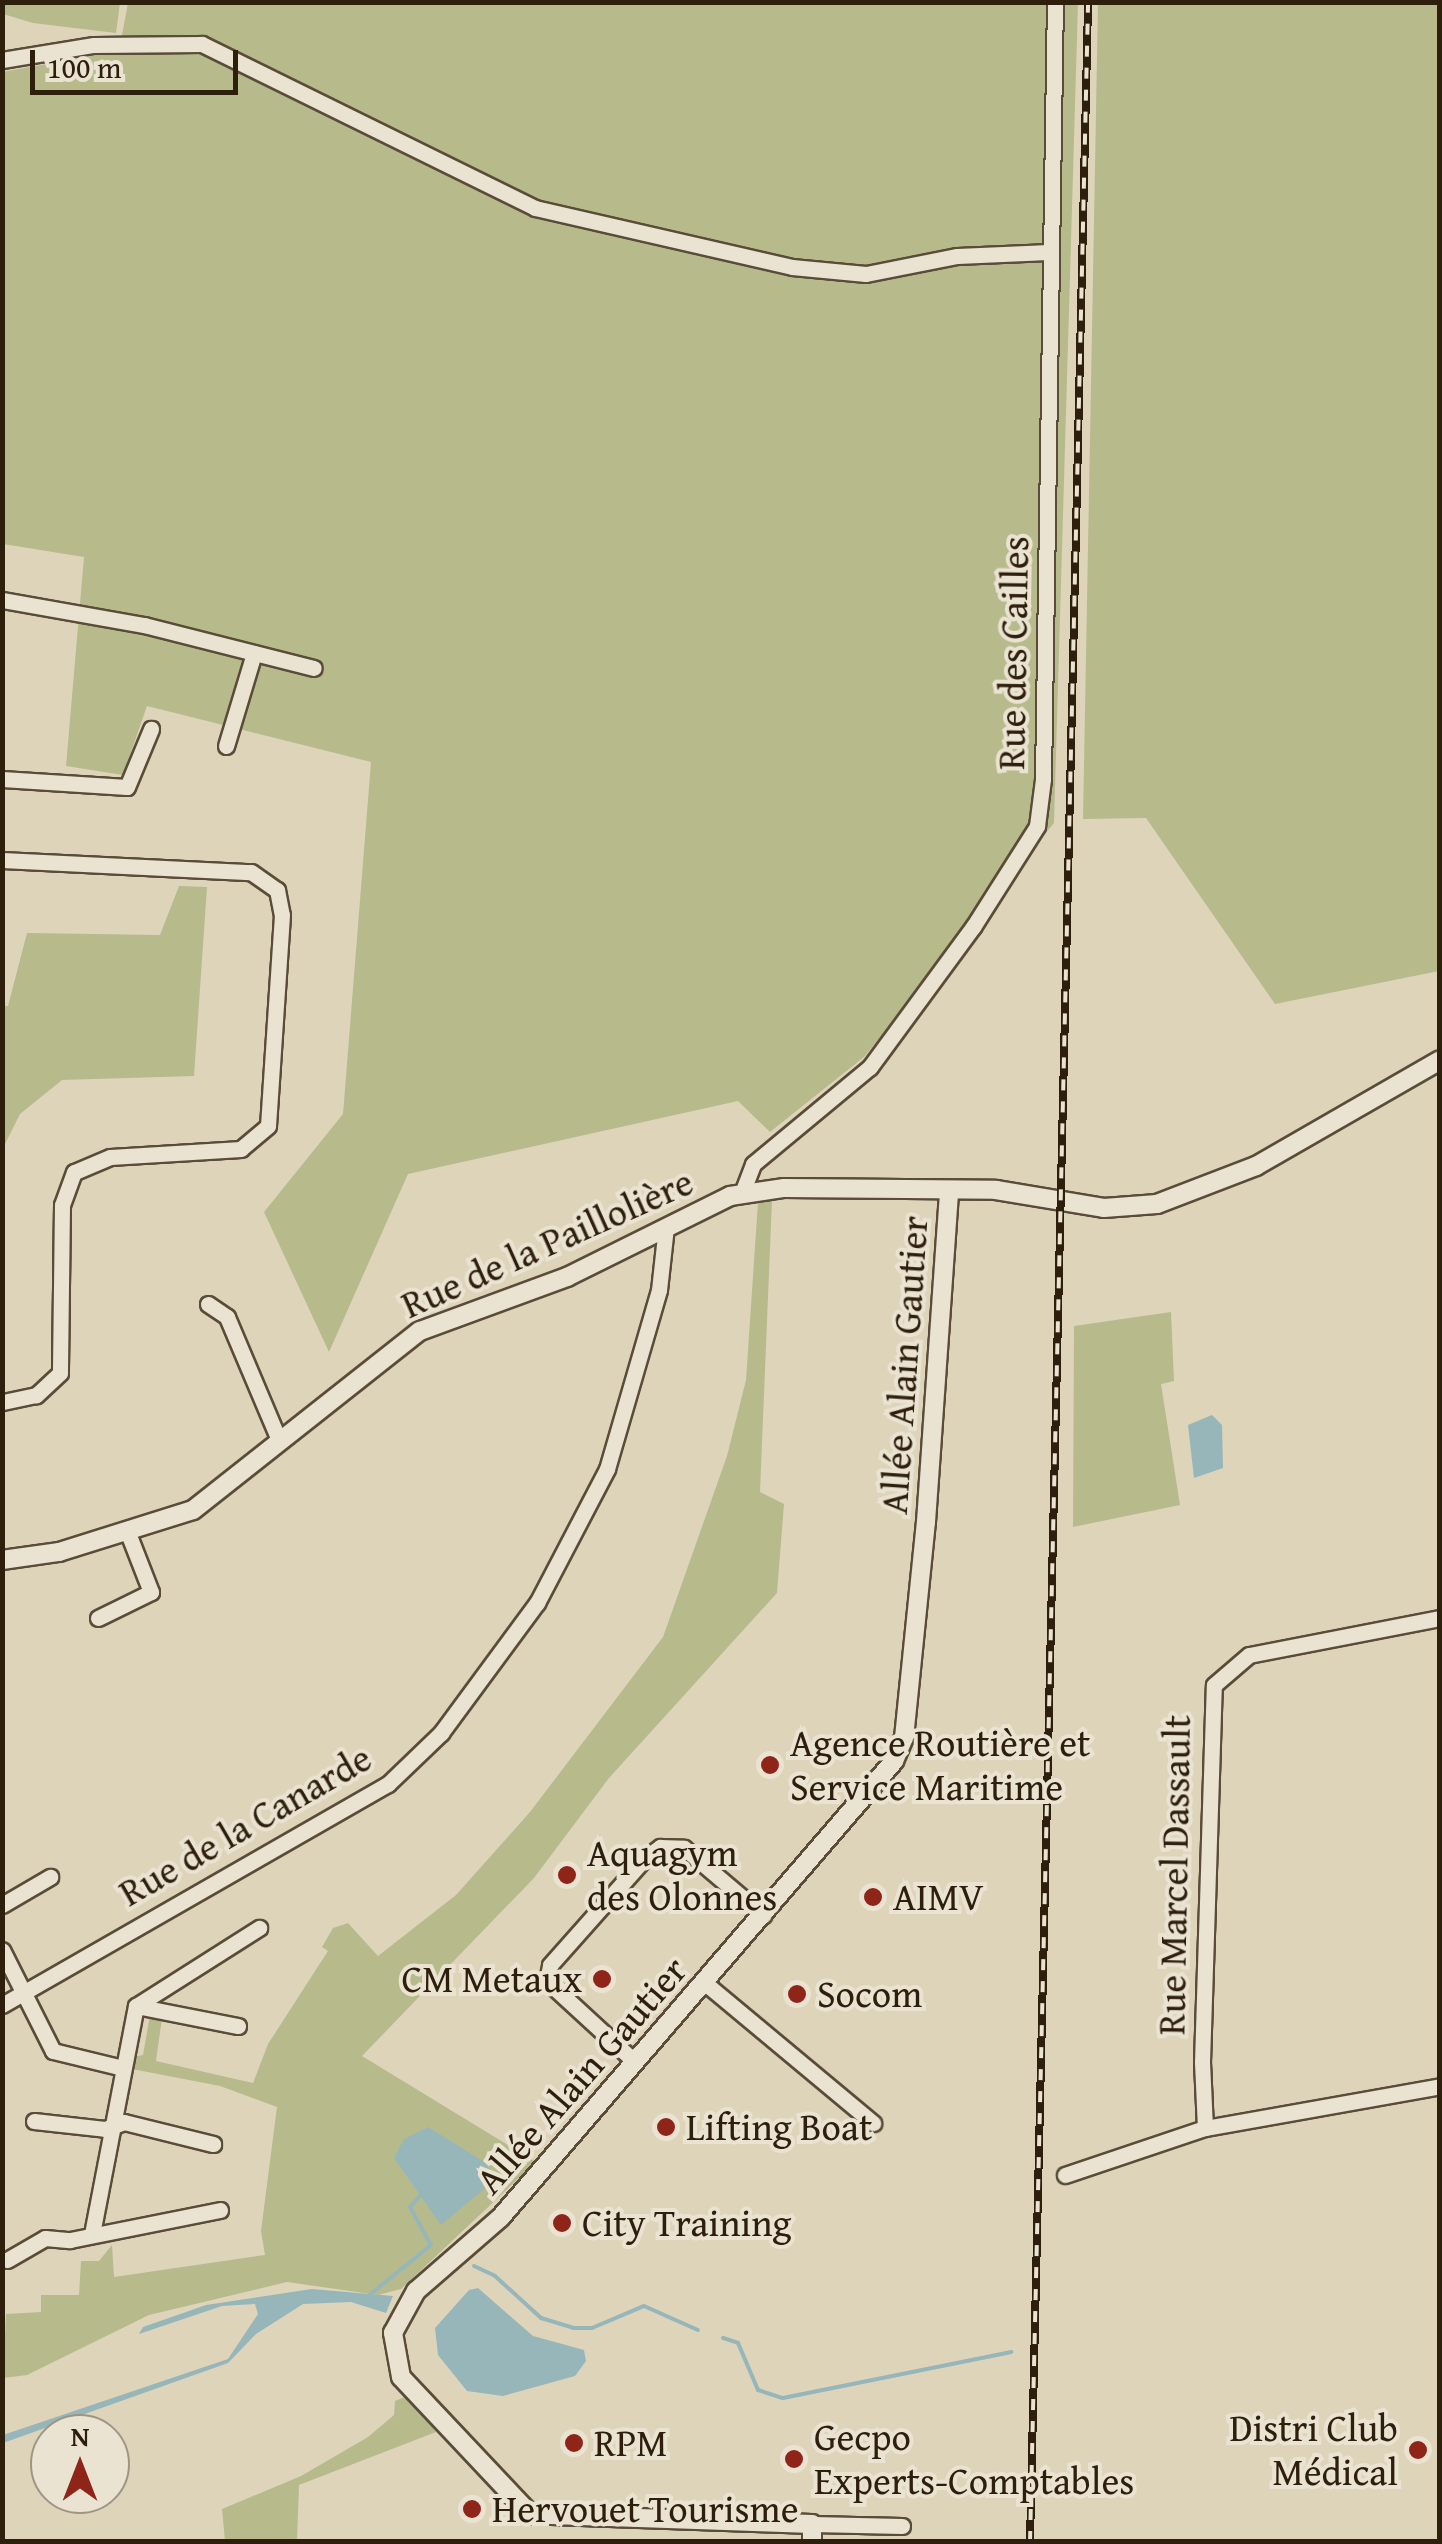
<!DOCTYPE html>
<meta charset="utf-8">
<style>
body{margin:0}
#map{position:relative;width:1442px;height:2544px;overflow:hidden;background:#ded4ba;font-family:"Gentium Book Plus",serif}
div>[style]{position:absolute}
.green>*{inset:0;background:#b7bb8c}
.water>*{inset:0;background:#96b6b9}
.stream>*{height:4px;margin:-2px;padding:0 2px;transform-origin:2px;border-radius:2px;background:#96b6b9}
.roads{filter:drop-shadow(2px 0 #5a4c38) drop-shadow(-2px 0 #5a4c38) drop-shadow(0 2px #5a4c38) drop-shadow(0 -2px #5a4c38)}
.minor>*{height:15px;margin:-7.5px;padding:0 7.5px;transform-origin:7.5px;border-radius:7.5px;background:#eae3d2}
.tertiary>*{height:18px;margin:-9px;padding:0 9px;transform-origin:9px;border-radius:9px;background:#eae3d2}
.rail>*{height:8px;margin-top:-4px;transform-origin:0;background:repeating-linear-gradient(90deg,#eae3d2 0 11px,#2e1f0c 0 22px);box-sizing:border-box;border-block:2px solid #2e1f0c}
.dots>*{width:28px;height:28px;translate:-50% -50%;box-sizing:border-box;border:5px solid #eae3d2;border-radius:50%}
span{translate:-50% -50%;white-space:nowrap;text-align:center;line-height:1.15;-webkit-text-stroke:8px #eae3d2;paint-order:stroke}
.street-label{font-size:38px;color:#2e1f0c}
.poi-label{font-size:38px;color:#2e1f0c}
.left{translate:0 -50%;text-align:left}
.right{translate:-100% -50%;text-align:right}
.frame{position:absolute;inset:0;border:5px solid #2e1f0c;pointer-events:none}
.north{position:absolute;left:30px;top:2414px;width:100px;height:100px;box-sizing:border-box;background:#eae3d2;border:2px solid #9f9583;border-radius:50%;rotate:0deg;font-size:28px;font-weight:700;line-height:40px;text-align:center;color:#2e1f0c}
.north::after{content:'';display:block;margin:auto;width:35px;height:45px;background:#8f2418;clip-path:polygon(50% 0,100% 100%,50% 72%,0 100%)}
.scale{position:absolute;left:30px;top:50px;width:208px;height:45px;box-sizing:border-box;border:5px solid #2e1f0c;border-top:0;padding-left:12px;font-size:30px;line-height:35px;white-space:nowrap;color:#2e1f0c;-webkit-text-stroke:8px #eae3d2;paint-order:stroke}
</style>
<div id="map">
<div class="green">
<i style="clip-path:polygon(3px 2px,120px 2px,120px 3px,116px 33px,33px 23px,3px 14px)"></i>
<i style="clip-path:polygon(128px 3px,1078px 3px,1054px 823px,864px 1057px,770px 1132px,738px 1101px,408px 1174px,329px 1352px,264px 1212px,343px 1114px,371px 762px,147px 706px,123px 775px,66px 766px,84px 557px,3px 544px,2px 72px,119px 51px)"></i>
<i style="clip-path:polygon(1098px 3px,1439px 3px,1439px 971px,1275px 1004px,1146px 818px,1083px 819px)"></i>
<i style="clip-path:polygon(179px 886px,207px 887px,194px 1076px,62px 1080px,20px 1114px,3px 1148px,3px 1006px,8px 1006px,27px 933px,160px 935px)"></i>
<i style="clip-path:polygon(772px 1200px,760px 1492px,784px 1504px,777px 1593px,609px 1778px,534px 1878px,362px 2056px,536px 2162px,401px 2289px,378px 2295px,287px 2282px,149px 2315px,27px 2375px,3px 2378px,6px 2314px,41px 2312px,41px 2295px,79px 2295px,81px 2261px,99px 2261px,112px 2245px,114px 2277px,265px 2255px,261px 2231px,277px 2107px,220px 2086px,132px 2069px,133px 2057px,143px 2055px,150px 2015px,162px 2018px,156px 2061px,253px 2083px,268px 2044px,328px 1951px,322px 1947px,333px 1928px,348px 1923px,378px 1956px,456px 1895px,530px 1812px,663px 1637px,727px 1456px,746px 1380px,758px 1202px)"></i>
<i style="clip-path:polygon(1171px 1312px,1174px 1381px,1161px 1384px,1180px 1505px,1073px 1527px,1074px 1326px)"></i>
<i style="clip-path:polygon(407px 2396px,436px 2432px,299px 2485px,297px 2541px,225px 2541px,222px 2509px,301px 2476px,368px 2437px,394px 2415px,395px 2401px)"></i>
</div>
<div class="water">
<i style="clip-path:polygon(1212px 1415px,1222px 1425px,1223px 1468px,1194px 1478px,1188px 1425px)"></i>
<i style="clip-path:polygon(428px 2127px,483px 2161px,497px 2178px,441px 2225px,394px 2158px,404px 2139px)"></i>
<i style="clip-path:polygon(478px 2288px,533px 2336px,584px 2350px,586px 2361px,575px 2376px,503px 2396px,467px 2391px,438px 2355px,435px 2328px,469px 2290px)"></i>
<i style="clip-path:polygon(312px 2289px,393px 2296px,386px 2313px,351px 2302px,303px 2304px,256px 2334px,228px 2363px,3px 2443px,3px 2435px,228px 2359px,258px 2314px,255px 2304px,222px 2306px,139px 2334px,143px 2327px,206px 2305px)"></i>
</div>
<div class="stream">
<i style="left:474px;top:2266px;width:23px;rotate:25deg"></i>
<i style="left:495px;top:2276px;width:62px;rotate:42.4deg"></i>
<i style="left:541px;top:2318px;width:34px;rotate:17deg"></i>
<i style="left:573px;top:2328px;width:19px"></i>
<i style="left:592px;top:2328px;width:56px;rotate:-22.9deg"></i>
<i style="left:644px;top:2306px;width:59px;rotate:24deg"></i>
<i style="left:367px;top:2297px;width:82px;rotate:-39.1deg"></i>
<i style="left:431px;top:2245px;width:43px;rotate:-118.9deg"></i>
<i style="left:410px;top:2207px;width:15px;rotate:-48deg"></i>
<i style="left:723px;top:2338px;width:16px;rotate:18deg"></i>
<i style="left:738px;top:2343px;width:51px;rotate:66.9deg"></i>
<i style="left:758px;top:2390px;width:26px;rotate:18deg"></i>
<i style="left:783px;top:2398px;width:233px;rotate:-11.4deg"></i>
</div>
<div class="roads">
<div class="minor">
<i style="left:2px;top:60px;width:93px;rotate:-9.3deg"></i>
<i style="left:94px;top:45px;width:108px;rotate:-0.5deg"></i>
<i style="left:202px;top:44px;width:371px;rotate:26.2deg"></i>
<i style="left:535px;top:208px;width:264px;rotate:12.9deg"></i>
<i style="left:792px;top:267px;width:74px;rotate:5.4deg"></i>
<i style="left:866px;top:274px;width:93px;rotate:-11.2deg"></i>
<i style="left:957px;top:256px;width:93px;rotate:-2.5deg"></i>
<i style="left:2px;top:600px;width:144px;rotate:10deg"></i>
<i style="left:144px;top:625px;width:175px;rotate:14.2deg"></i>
<i style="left:226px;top:746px;width:97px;rotate:-73.2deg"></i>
<i style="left:2px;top:779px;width:125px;rotate:3.7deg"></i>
<i style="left:127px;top:787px;width:63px;rotate:-67.5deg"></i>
<i style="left:2px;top:860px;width:249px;rotate:2.8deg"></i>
<i style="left:251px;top:872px;width:32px;rotate:35deg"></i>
<i style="left:277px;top:890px;width:25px;rotate:79deg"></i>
<i style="left:282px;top:915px;width:211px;rotate:93.8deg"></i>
<i style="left:268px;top:1126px;width:35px;rotate:140deg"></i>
<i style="left:241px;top:1149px;width:131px;rotate:176.5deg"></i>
<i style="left:110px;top:1157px;width:39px;rotate:157deg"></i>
<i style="left:74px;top:1172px;width:35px;rotate:110deg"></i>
<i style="left:62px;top:1205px;width:168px;rotate:90.7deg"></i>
<i style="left:60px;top:1373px;width:33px;rotate:137deg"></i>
<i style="left:36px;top:1395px;width:35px;rotate:168deg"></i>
<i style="left:742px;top:1193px;width:31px;rotate:-69deg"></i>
<i style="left:753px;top:1164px;width:152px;rotate:-39.7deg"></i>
<i style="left:870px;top:1067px;width:174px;rotate:-53.7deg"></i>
<i style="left:973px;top:927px;width:120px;rotate:-57.6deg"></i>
<i style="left:1037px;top:826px;width:47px;rotate:-82.7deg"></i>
<i style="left:1043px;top:779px;width:777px;rotate:-89.12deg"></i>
<i style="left:208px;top:1304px;width:23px;rotate:34deg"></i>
<i style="left:227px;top:1317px;width:134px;rotate:67.1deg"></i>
<i style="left:98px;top:1618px;width:59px;rotate:-26.1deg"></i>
<i style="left:151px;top:1592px;width:63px;rotate:-111.3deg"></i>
<i style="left:2px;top:1905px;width:56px;rotate:-30.3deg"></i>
<i style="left:2px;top:1950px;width:113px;rotate:63.2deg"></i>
<i style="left:53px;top:2051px;width:72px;rotate:13.7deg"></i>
<i style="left:705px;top:1983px;width:219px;rotate:39.8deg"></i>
<i style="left:2px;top:2005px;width:445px;rotate:-29.8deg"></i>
<i style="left:388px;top:1784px;width:74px;rotate:-43.9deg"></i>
<i style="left:441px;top:1733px;width:162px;rotate:-53.6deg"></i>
<i style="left:537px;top:1603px;width:151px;rotate:-62.4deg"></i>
<i style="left:607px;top:1469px;width:186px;rotate:-73.8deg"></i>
<i style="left:659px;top:1290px;width:63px;rotate:-83.7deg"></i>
<i style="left:136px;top:2006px;width:146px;rotate:-32.4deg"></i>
<i style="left:136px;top:2006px;width:104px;rotate:11.1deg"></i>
<i style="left:634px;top:2061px;width:118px;rotate:-137.4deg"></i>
<i style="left:547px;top:1981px;width:16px;rotate:-79deg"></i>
<i style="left:550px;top:1965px;width:143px;rotate:-48.4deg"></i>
<i style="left:645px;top:1858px;width:19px;rotate:-36deg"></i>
<i style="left:660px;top:1847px;width:24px;rotate:2deg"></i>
<i style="left:684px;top:1848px;width:104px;rotate:40.3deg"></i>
<i style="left:34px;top:2121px;width:71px;rotate:6.4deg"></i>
<i style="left:105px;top:2129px;width:20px;rotate:-20deg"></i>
<i style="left:124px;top:2122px;width:92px;rotate:13.9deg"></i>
<i style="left:1205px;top:2128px;width:66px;rotate:-92.6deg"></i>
<i style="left:1202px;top:2062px;width:377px;rotate:-88.2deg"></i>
<i style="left:1214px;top:1685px;width:46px;rotate:-40.6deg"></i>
<i style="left:1249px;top:1655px;width:195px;rotate:-11deg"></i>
<i style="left:1065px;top:2175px;width:148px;rotate:-18.6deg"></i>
<i style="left:1205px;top:2128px;width:239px;rotate:-10.1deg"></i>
<i style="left:92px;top:2234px;width:232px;rotate:-79.1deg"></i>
<i style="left:7px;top:2260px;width:44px;rotate:-30.1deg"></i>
<i style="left:45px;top:2238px;width:25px;rotate:5deg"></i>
<i style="left:70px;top:2240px;width:153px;rotate:-11.3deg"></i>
<i style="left:812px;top:2524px;width:90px;rotate:1.3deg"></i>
</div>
<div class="tertiary">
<i style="left:2px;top:1560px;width:58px;rotate:-8deg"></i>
<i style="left:59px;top:1552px;width:140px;rotate:-17.4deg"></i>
<i style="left:193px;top:1510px;width:289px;rotate:-38.3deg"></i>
<i style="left:420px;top:1331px;width:157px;rotate:-20.2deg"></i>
<i style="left:567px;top:1277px;width:182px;rotate:-26.4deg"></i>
<i style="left:730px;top:1196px;width:55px;rotate:-8.4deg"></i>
<i style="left:784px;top:1188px;width:212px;rotate:0.5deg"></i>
<i style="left:996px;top:1190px;width:109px;rotate:9.5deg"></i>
<i style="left:1104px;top:1208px;width:53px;rotate:-4.3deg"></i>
<i style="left:1157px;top:1204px;width:106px;rotate:-21deg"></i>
<i style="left:1256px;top:1166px;width:212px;rotate:-29.9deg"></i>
<i style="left:812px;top:2542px;width:18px;rotate:-90deg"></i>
<i style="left:812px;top:2524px;width:282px;rotate:-178deg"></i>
<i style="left:530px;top:2514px;width:188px;rotate:-133.3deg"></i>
<i style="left:401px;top:2377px;width:45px;rotate:-100.3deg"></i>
<i style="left:393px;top:2333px;width:48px;rotate:-61.3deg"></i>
<i style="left:416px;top:2291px;width:113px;rotate:-41deg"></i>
<i style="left:501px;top:2217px;width:602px;rotate:-49.24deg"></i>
<i style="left:894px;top:1761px;width:25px;rotate:-67deg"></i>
<i style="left:904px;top:1738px;width:217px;rotate:-84.2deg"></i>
<i style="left:926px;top:1522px;width:332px;rotate:-86deg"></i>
</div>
</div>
<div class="rail">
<i style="left:1030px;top:2542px;width:2541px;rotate:-88.69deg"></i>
</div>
<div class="dots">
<i style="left:770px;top:1765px;background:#8f2418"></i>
<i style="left:567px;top:1875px;background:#8f2418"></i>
<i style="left:873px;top:1897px;background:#8f2418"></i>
<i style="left:602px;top:1979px;background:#8f2418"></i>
<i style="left:797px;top:1994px;background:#8f2418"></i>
<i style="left:666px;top:2127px;background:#8f2418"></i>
<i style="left:562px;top:2223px;background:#8f2418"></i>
<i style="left:574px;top:2443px;background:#8f2418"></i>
<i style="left:1418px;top:2450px;background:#8f2418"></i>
<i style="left:794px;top:2459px;background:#8f2418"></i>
<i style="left:472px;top:2509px;background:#8f2418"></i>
</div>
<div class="street-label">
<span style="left:1013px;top:653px;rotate:-89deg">Rue des Cailles</span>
<span style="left:547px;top:1243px;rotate:-24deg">Rue de la Paillolière</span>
<span style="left:904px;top:1365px;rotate:-86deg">Allée Alain Gautier</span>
<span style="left:245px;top:1825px;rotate:-30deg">Rue de la Canarde</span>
<span style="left:1174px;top:1875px;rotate:-89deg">Rue Marcel Dassault</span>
<span style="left:581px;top:2075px;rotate:-49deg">Allée Alain Gautier</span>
</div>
<div class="poi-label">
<span class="left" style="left:790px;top:1765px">Agence Routière et<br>Service Maritime</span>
<span class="left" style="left:587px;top:1875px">Aquagym<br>des Olonnes</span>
<span class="left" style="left:893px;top:1897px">AIMV</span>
<span class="right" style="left:582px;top:1979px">CM Metaux</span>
<span class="left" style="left:817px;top:1994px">Socom</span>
<span class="left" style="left:686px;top:2127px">Lifting Boat</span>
<span class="left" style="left:582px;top:2223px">City Training</span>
<span class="right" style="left:1398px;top:2450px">Distri Club<br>Médical</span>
<span class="left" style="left:814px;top:2459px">Gecpo<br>Experts-Comptables</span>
<span class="left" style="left:594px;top:2443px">RPM</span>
<span class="left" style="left:492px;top:2509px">Hervouet Tourisme</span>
</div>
<div class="frame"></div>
<div class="north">N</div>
<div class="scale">100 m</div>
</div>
